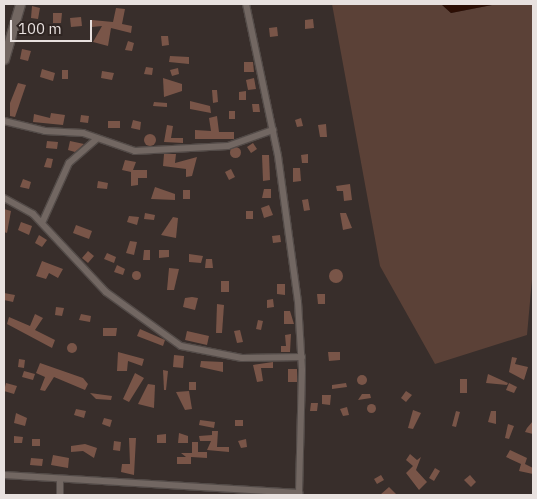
<!DOCTYPE html>
<style>
body{margin:0}
#map{position:relative;width:537px;height:499px;overflow:hidden;background:#382e2b;font-family:"IBM Plex Sans",sans-serif}
div>[style]{position:absolute}
.green>*{inset:0;background:#5b4137}
.water>*{inset:0;background:#2c0e04}
.building>*{inset:0;background:#795548}
.round{border-radius:50%}
.roads{filter:drop-shadow(1px 0 #534b48) drop-shadow(-1px 0 #534b48) drop-shadow(0 1px #534b48) drop-shadow(0 -1px #534b48)}
.minor>*{height:6px;margin:-3px;padding:0 3px;transform-origin:3px;border-radius:3px;background:#726762}
.secondary>*{height:9px;margin:-4.5px;padding:0 4.5px;transform-origin:4.5px;border-radius:4.5px;background:#726762}
span{translate:-50% -50%;white-space:nowrap;text-align:center;line-height:1.15;-webkit-text-stroke:4px #2e2421;paint-order:stroke}
.frame{position:absolute;inset:0;border:5px solid #e8e1df;pointer-events:none}
.scale{position:absolute;left:10px;top:20px;width:82px;height:22px;box-sizing:border-box;border:2px solid #e8e1df;border-top:0;padding-left:6px;font-size:15px;line-height:18px;white-space:nowrap;color:#e8e1df;-webkit-text-stroke:4px #2e2421;paint-order:stroke}
</style>
<div id="map">
<div class="green">
<i style="clip-path:polygon(332px 4px,441px 4px,451px 13px,497px 4px,533px 4px,533px 268px,527px 335px,435px 364px,380px 266px)"></i>
</div>
<div class="water">
<i style="clip-path:polygon(441px 4px,497px 4px,451px 13px)"></i>
</div>
<div class="building">
<i style="clip-path:polygon(32px 6px,40px 8px,38px 19px,31px 18px)"></i>
<i style="clip-path:polygon(116px 8px,125px 9px,122px 24px,132px 26px,131px 33px,111px 28px,108px 46px,93px 42px,102px 26px,92px 27px,92px 20px,113px 22px)"></i>
<i style="clip-path:polygon(53px 13px,62px 13px,61px 23px,53px 23px)"></i>
<i style="clip-path:polygon(81px 17px,82px 26px,71px 27px,70px 18px)"></i>
<i style="clip-path:polygon(313px 19px,314px 28px,305px 29px,305px 20px)"></i>
<i style="clip-path:polygon(277px 27px,278px 36px,270px 37px,269px 28px)"></i>
<i style="clip-path:polygon(161px 36px,168px 36px,169px 45px,162px 46px)"></i>
<i style="clip-path:polygon(128px 41px,134px 43px,132px 51px,125px 50px)"></i>
<i style="clip-path:polygon(22px 49px,31px 51px,28px 61px,20px 59px)"></i>
<i style="clip-path:polygon(170px 56px,189px 57px,189px 64px,169px 62px)"></i>
<i style="clip-path:polygon(244px 62px,253px 62px,254px 72px,244px 72px)"></i>
<i style="clip-path:polygon(146px 67px,153px 68px,152px 75px,144px 74px)"></i>
<i style="clip-path:polygon(178px 68px,179px 74px,172px 76px,170px 70px)"></i>
<i style="clip-path:polygon(42px 69px,55px 73px,53px 81px,40px 77px)"></i>
<i style="clip-path:polygon(62px 70px,68px 70px,68px 79px,62px 79px)"></i>
<i style="clip-path:polygon(102px 71px,114px 73px,112px 80px,101px 78px)"></i>
<i style="clip-path:polygon(163px 78px,182px 84px,182px 91px,164px 97px)"></i>
<i style="clip-path:polygon(254px 78px,256px 89px,248px 90px,246px 80px)"></i>
<i style="clip-path:polygon(18px 83px,26px 85px,15px 117px,10px 116px,10px 103px)"></i>
<i style="clip-path:polygon(212px 90px,217px 90px,218px 102px,213px 103px)"></i>
<i style="clip-path:polygon(246px 91px,246px 100px,239px 100px,239px 92px)"></i>
<i style="clip-path:polygon(190px 101px,210px 106px,211px 113px,190px 109px)"></i>
<i style="clip-path:polygon(154px 102px,167px 103px,167px 107px,153px 106px)"></i>
<i style="clip-path:polygon(252px 104px,259px 104px,260px 112px,253px 112px)"></i>
<i style="clip-path:polygon(229px 111px,235px 111px,235px 119px,229px 119px)"></i>
<i style="clip-path:polygon(51px 113px,65px 115px,63px 125px,33px 122px,34px 114px,50px 118px)"></i>
<i style="clip-path:polygon(81px 115px,89px 116px,88px 123px,80px 122px)"></i>
<i style="clip-path:polygon(217px 116px,219px 132px,234px 132px,234px 139px,195px 139px,195px 130px,211px 131px,209px 118px)"></i>
<i style="clip-path:polygon(301px 118px,303px 126px,297px 127px,295px 120px)"></i>
<i style="clip-path:polygon(133px 120px,141px 122px,140px 130px,131px 128px)"></i>
<i style="clip-path:polygon(108px 121px,120px 121px,120px 128px,108px 128px)"></i>
<i style="clip-path:polygon(326px 124px,327px 137px,320px 137px,318px 125px)"></i>
<i style="clip-path:polygon(167px 125px,173px 126px,171px 138px,183px 138px,183px 143px,164px 142px)"></i>
<i class="round" style="left:144px;top:134px;width:12px;height:12px"></i>
<i style="clip-path:polygon(47px 141px,58px 142px,57px 149px,46px 148px)"></i>
<i style="clip-path:polygon(70px 141px,84px 144px,75px 152px,68px 150px)"></i>
<i style="clip-path:polygon(253px 143px,257px 149px,251px 153px,247px 147px)"></i>
<i class="round" style="left:229.5px;top:146.5px;width:11px;height:11px"></i>
<i style="clip-path:polygon(164px 154px,176px 154px,175px 163px,197px 157px,192px 176px,186px 177px,186px 169px,163px 166px)"></i>
<i style="clip-path:polygon(308px 154px,308px 163px,302px 163px,301px 155px)"></i>
<i style="clip-path:polygon(262px 155px,269px 155px,270px 180px,263px 181px)"></i>
<i style="clip-path:polygon(47px 158px,53px 159px,51px 168px,44px 167px)"></i>
<i style="clip-path:polygon(125px 160px,136px 162px,133px 170px,147px 170px,147px 178px,138px 178px,138px 185px,131px 186px,131px 172px,122px 170px)"></i>
<i style="clip-path:polygon(293px 168px,300px 168px,301px 181px,293px 182px)"></i>
<i style="clip-path:polygon(231px 169px,235px 177px,229px 180px,225px 172px)"></i>
<i style="clip-path:polygon(23px 179px,31px 182px,29px 189px,20px 187px)"></i>
<i style="clip-path:polygon(98px 181px,108px 183px,107px 189px,97px 188px)"></i>
<i style="clip-path:polygon(350px 184px,352px 200px,344px 201px,343px 191px,337px 191px,336px 186px)"></i>
<i style="clip-path:polygon(155px 187px,175px 194px,175px 200px,151px 199px)"></i>
<i style="clip-path:polygon(264px 189px,271px 189px,271px 198px,262px 198px)"></i>
<i style="clip-path:polygon(183px 190px,190px 190px,190px 199px,183px 199px)"></i>
<i style="clip-path:polygon(308px 199px,310px 210px,304px 211px,302px 200px)"></i>
<i style="clip-path:polygon(269px 205px,273px 215px,264px 218px,261px 208px)"></i>
<i style="clip-path:polygon(4px 209px,11px 211px,7px 233px,4px 232px)"></i>
<i style="clip-path:polygon(246px 211px,253px 211px,253px 219px,246px 219px)"></i>
<i style="clip-path:polygon(145px 213px,155px 215px,154px 220px,144px 219px)"></i>
<i style="clip-path:polygon(340px 213px,346px 213px,352px 228px,343px 230px)"></i>
<i style="clip-path:polygon(129px 216px,139px 217px,137px 225px,127px 222px)"></i>
<i style="clip-path:polygon(173px 217px,178px 218px,176px 238px,161px 235px)"></i>
<i style="clip-path:polygon(21px 222px,32px 226px,29px 235px,18px 230px)"></i>
<i style="clip-path:polygon(76px 225px,92px 231px,89px 239px,73px 233px)"></i>
<i style="clip-path:polygon(39px 235px,47px 240px,42px 247px,35px 243px)"></i>
<i style="clip-path:polygon(280px 235px,281px 242px,273px 243px,272px 236px)"></i>
<i style="clip-path:polygon(130px 241px,137px 242px,134px 255px,126px 253px)"></i>
<i style="clip-path:polygon(144px 250px,150px 250px,150px 260px,143px 260px)"></i>
<i style="clip-path:polygon(159px 250px,169px 250px,169px 257px,159px 258px)"></i>
<i style="clip-path:polygon(88px 251px,94px 256px,88px 263px,82px 258px)"></i>
<i style="clip-path:polygon(107px 253px,116px 257px,114px 263px,104px 259px)"></i>
<i style="clip-path:polygon(189px 254px,203px 256px,201px 263px,189px 262px)"></i>
<i style="clip-path:polygon(206px 259px,212px 259px,213px 268px,205px 268px)"></i>
<i style="clip-path:polygon(42px 261px,63px 269px,58px 278px,49px 273px,46px 279px,36px 276px)"></i>
<i style="clip-path:polygon(117px 265px,125px 269px,123px 275px,114px 272px)"></i>
<i style="clip-path:polygon(169px 268px,179px 269px,174px 290px,167px 290px)"></i>
<i class="round" style="left:329px;top:269px;width:14px;height:14px"></i>
<i class="round" style="left:131.5px;top:270.5px;width:9px;height:9px"></i>
<i style="clip-path:polygon(221px 281px,229px 281px,229px 292px,221px 292px)"></i>
<i style="clip-path:polygon(277px 284px,285px 284px,285px 295px,277px 294px)"></i>
<i style="clip-path:polygon(4px 293px,15px 295px,13px 302px,4px 300px)"></i>
<i style="clip-path:polygon(317px 294px,325px 294px,325px 304px,318px 304px)"></i>
<i style="clip-path:polygon(192px 297px,198px 298px,195px 310px,183px 307px,185px 298px)"></i>
<i style="clip-path:polygon(273px 299px,274px 307px,267px 308px,267px 300px)"></i>
<i style="clip-path:polygon(217px 304px,224px 305px,222px 333px,216px 333px)"></i>
<i style="clip-path:polygon(56px 307px,64px 308px,62px 316px,55px 315px)"></i>
<i style="clip-path:polygon(284px 311px,290px 311px,294px 324px,284px 324px)"></i>
<i style="clip-path:polygon(35px 314px,43px 318px,35px 330px,55px 340px,52px 348px,7px 324px,9px 317px,30px 326px)"></i>
<i style="clip-path:polygon(81px 314px,91px 316px,90px 322px,79px 320px)"></i>
<i style="clip-path:polygon(258px 320px,263px 321px,261px 330px,256px 329px)"></i>
<i style="clip-path:polygon(103px 328px,117px 328px,116px 336px,103px 336px)"></i>
<i style="clip-path:polygon(140px 329px,165px 340px,163px 346px,137px 336px)"></i>
<i style="clip-path:polygon(240px 330px,243px 342px,237px 343px,234px 331px)"></i>
<i style="clip-path:polygon(187px 331px,209px 336px,207px 345px,185px 340px)"></i>
<i style="clip-path:polygon(291px 334px,290px 352px,281px 352px,281px 346px,286px 346px,285px 335px)"></i>
<i class="round" style="left:67px;top:343px;width:10px;height:10px"></i>
<i style="clip-path:polygon(118px 352px,144px 359px,142px 366px,128px 361px,127px 371px,117px 371px)"></i>
<i style="clip-path:polygon(328px 352px,340px 352px,340px 360px,329px 361px)"></i>
<i style="clip-path:polygon(174px 355px,184px 356px,183px 368px,173px 367px)"></i>
<i style="clip-path:polygon(512px 357px,517px 358px,515px 364px,528px 367px,524px 380px,509px 372px)"></i>
<i style="clip-path:polygon(19px 359px,25px 360px,24px 368px,18px 367px)"></i>
<i style="clip-path:polygon(201px 361px,223px 362px,223px 372px,200px 367px)"></i>
<i style="clip-path:polygon(273px 362px,273px 368px,261px 368px,263px 381px,257px 382px,253px 365px)"></i>
<i style="clip-path:polygon(40px 363px,83px 378px,88px 384px,85px 390px,54px 377px,45px 391px,40px 390px,45px 377px,36px 373px)"></i>
<i style="clip-path:polygon(288px 369px,297px 369px,297px 382px,288px 382px)"></i>
<i style="clip-path:polygon(163px 370px,168px 371px,166px 390px,164px 390px)"></i>
<i style="clip-path:polygon(24px 371px,35px 374px,33px 380px,22px 377px)"></i>
<i style="clip-path:polygon(135px 373px,144px 378px,129px 402px,123px 399px)"></i>
<i style="clip-path:polygon(488px 374px,508px 383px,507px 385px,486px 383px)"></i>
<i class="round" style="left:357px;top:375px;width:10px;height:10px"></i>
<i style="clip-path:polygon(460px 379px,467px 379px,467px 393px,460px 393px)"></i>
<i style="clip-path:polygon(189px 382px,196px 382px,196px 390px,189px 390px)"></i>
<i style="clip-path:polygon(6px 383px,17px 386px,14px 394px,4px 391px)"></i>
<i style="clip-path:polygon(346px 383px,347px 387px,332px 389px,332px 385px)"></i>
<i style="clip-path:polygon(509px 383px,517px 387px,514px 393px,506px 390px)"></i>
<i style="clip-path:polygon(148px 384px,155px 385px,154px 408px,138px 404px)"></i>
<i style="clip-path:polygon(189px 391px,192px 409px,185px 410px,176px 392px)"></i>
<i style="clip-path:polygon(406px 391px,412px 395px,406px 402px,401px 398px)"></i>
<i style="clip-path:polygon(90px 393px,112px 396px,111px 400px,96px 399px)"></i>
<i style="clip-path:polygon(362px 394px,370px 394px,371px 398px,358px 400px)"></i>
<i style="clip-path:polygon(322px 395px,331px 395px,330px 405px,322px 404px)"></i>
<i style="clip-path:polygon(311px 403px,318px 403px,317px 411px,310px 411px)"></i>
<i class="round" style="left:366.5px;top:403.5px;width:9px;height:9px"></i>
<i style="clip-path:polygon(347px 407px,349px 415px,343px 416px,340px 409px)"></i>
<i style="clip-path:polygon(76px 409px,86px 411px,84px 418px,74px 415px)"></i>
<i style="clip-path:polygon(413px 410px,421px 413px,413px 429px,408px 428px)"></i>
<i style="clip-path:polygon(456px 411px,460px 412px,456px 427px,452px 426px)"></i>
<i style="clip-path:polygon(491px 411px,496px 411px,496px 424px,488px 422px)"></i>
<i style="clip-path:polygon(16px 413px,27px 418px,25px 426px,14px 423px)"></i>
<i style="clip-path:polygon(104px 418px,112px 420px,110px 427px,102px 424px)"></i>
<i style="clip-path:polygon(200px 420px,215px 422px,214px 428px,199px 425px)"></i>
<i style="clip-path:polygon(235px 420px,243px 420px,243px 426px,235px 426px)"></i>
<i style="clip-path:polygon(533px 421px,533px 434px,525px 432px,527px 428px)"></i>
<i style="clip-path:polygon(508px 424px,514px 426px,509px 439px,505px 438px)"></i>
<i style="clip-path:polygon(212px 431px,218px 431px,217px 447px,229px 447px,229px 452px,207px 450px,211px 441px,200px 441px,199px 436px,212px 435px)"></i>
<i style="clip-path:polygon(179px 433px,188px 436px,188px 443px,178px 443px)"></i>
<i style="clip-path:polygon(166px 434px,166px 443px,157px 443px,157px 435px)"></i>
<i style="clip-path:polygon(14px 436px,23px 437px,22px 443px,14px 443px)"></i>
<i style="clip-path:polygon(129px 438px,136px 438px,134px 475px,121px 472px,122px 464px,130px 464px)"></i>
<i style="clip-path:polygon(32px 439px,40px 439px,40px 446px,32px 446px)"></i>
<i style="clip-path:polygon(246px 439px,247px 447px,241px 448px,238px 441px)"></i>
<i style="clip-path:polygon(114px 441px,121px 442px,120px 451px,113px 450px)"></i>
<i style="clip-path:polygon(192px 442px,198px 442px,198px 452px,207px 452px,207px 458px,191px 457px,191px 464px,177px 464px,177px 457px,186px 457px,181px 453px,192px 453px)"></i>
<i style="clip-path:polygon(85px 444px,97px 448px,94px 458px,83px 451px,71px 452px,71px 446px)"></i>
<i style="clip-path:polygon(510px 450px,527px 458px,525px 464px,533px 468px,533px 474px,519px 471px,521px 464px,506px 457px)"></i>
<i style="clip-path:polygon(410px 454px,417px 460px,421px 457px,416px 470px,427px 482px,419px 490px,406px 473px,413px 466px,406px 460px)"></i>
<i style="clip-path:polygon(53px 455px,69px 458px,68px 468px,51px 465px)"></i>
<i style="clip-path:polygon(31px 458px,43px 459px,42px 466px,30px 465px)"></i>
<i style="clip-path:polygon(435px 468px,440px 471px,434px 481px,429px 478px)"></i>
<i style="clip-path:polygon(381px 475px,384px 480px,377px 484px,374px 479px)"></i>
<i style="clip-path:polygon(470px 475px,476px 482px,471px 487px,464px 480px)"></i>
<i style="clip-path:polygon(389px 487px,397px 495px,380px 495px)"></i>
</div>
<div class="roads">
<div class="minor">
<i style="left:246px;top:4px;width:155px;rotate:78.1deg"></i>
<i style="left:278px;top:156px;width:147px;rotate:82.2deg"></i>
<i style="left:298px;top:302px;width:68px;rotate:86.6deg"></i>
<i style="left:302px;top:370px;width:125px;rotate:91.4deg"></i>
<i style="left:4px;top:121px;width:42px;rotate:13.7deg"></i>
<i style="left:45px;top:131px;width:38px;rotate:3deg"></i>
<i style="left:83px;top:133px;width:55px;rotate:19.1deg"></i>
<i style="left:135px;top:151px;width:93px;rotate:-3.1deg"></i>
<i style="left:228px;top:146px;width:48px;rotate:-19.6deg"></i>
<i style="left:4px;top:198px;width:33px;rotate:29deg"></i>
<i style="left:33px;top:214px;width:107px;rotate:46.9deg"></i>
<i style="left:106px;top:292px;width:92px;rotate:35.8deg"></i>
<i style="left:181px;top:346px;width:62px;rotate:11.1deg"></i>
<i style="left:242px;top:358px;width:60px;rotate:-1deg"></i>
<i style="left:42px;top:223px;width:66px;rotate:-65.8deg"></i>
<i style="left:69px;top:163px;width:37px;rotate:-41deg"></i>
<i style="left:4px;top:475px;width:296px;rotate:3.5deg"></i>
<i style="left:60px;top:495px;width:16px;rotate:-90deg"></i>
</div>
<div class="secondary">
<i style="left:4px;top:59px;width:57px;rotate:-73.8deg"></i>
</div>
</div>
<div class="frame"></div>
<div class="scale">100 m</div>
</div>
